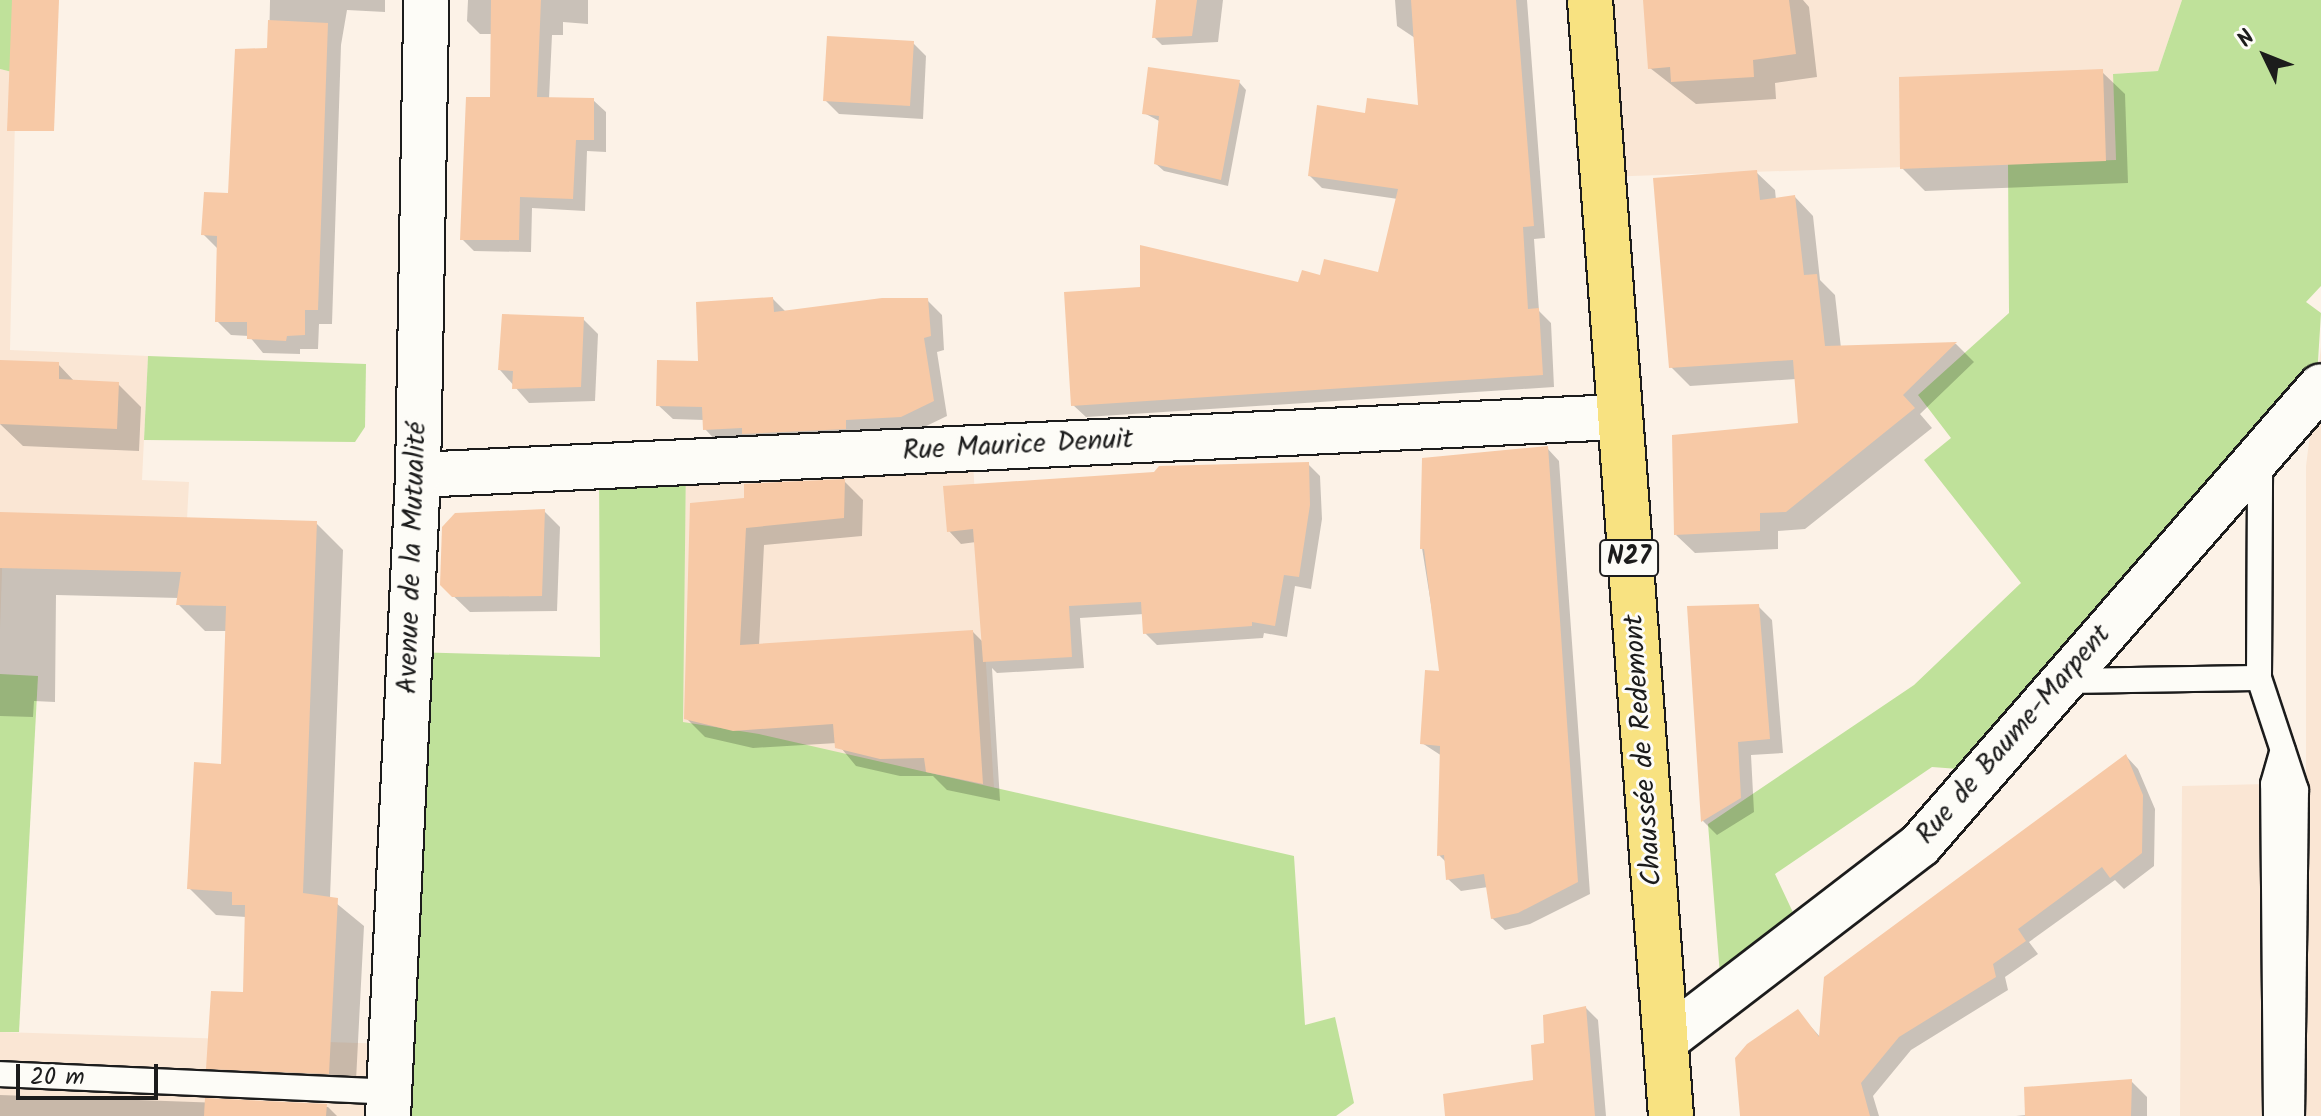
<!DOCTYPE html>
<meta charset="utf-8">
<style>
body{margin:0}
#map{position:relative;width:2321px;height:1116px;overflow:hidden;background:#fcf2e7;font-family:Kalam,sans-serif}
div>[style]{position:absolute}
.built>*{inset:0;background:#fae6d4}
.green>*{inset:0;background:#bfe19a}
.shadow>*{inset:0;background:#0003}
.building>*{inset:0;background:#f7c9a6}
.roads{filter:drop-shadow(2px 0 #1c1c1c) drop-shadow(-2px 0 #1c1c1c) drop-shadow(0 2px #1c1c1c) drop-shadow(0 -2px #1c1c1c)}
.service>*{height:24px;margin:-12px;padding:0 12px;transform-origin:12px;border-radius:12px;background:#fdfcf7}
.minor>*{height:44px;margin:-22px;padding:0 22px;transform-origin:22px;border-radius:22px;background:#fdfcf7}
.primary>*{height:44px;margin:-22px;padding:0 22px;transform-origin:22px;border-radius:22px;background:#f8e281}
span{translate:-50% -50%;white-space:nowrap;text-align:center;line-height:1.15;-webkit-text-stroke:6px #fdfcf7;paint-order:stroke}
.shield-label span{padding:2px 6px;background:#fdfcf7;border:2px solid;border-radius:6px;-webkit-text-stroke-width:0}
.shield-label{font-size:26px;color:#1c1c1c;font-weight:700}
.street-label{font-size:28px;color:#1c1c1c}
.north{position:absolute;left:2225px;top:16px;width:80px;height:80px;-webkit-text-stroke:6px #fdfcf7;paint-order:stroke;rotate:313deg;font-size:22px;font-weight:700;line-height:32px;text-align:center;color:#1c1c1c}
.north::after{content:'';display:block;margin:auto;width:28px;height:36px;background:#1c1c1c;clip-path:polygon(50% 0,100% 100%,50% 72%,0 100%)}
.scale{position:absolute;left:16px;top:1064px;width:142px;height:36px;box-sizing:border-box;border:4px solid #1c1c1c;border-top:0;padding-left:10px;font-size:24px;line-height:28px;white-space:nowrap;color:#1c1c1c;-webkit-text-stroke:6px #fdfcf7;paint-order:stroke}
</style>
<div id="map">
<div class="built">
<i style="clip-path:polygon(1590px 0,2182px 0,2158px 71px,2113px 74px,2116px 160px,1602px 177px)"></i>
<i style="clip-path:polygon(0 69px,16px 73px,10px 350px,148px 356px,142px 480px,189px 482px,187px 519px,4px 514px,0 630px)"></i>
<i style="clip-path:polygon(2321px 347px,2321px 1116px,2180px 1116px,2182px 786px,2306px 783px,2306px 466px)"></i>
<i style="clip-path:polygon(972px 448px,994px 788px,682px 722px,686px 462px)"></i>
<i style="clip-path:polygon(0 1032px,392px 1044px,388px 1116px,0 1116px)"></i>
</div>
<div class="green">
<i style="clip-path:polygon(0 0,24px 0,16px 73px,0 69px)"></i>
<i style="clip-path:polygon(2182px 0,2321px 0,2321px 286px,2306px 302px,2321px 313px,2316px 393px,1985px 771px,1932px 767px,1775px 874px,1805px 938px,1722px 1000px,1708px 824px,1914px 685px,2021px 583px,1924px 460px,1951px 438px,1918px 395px,2009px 313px,2008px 163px,2116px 160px,2113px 74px,2158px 71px)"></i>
<i style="clip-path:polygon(148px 356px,366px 364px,365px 427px,355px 442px,144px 440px)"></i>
<i style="clip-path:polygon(686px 462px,683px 722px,759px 734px,1294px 856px,1305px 1025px,1335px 1017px,1354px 1103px,1336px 1116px,388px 1116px,409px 652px,600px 657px,599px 466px)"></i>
<i style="clip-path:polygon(0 674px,38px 676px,19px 1032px,0 1032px)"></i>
</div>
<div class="shadow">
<i style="clip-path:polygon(270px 0,385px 0,385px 12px,347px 10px,341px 45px,332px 324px,319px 324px,318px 349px,300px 349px,300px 354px,263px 353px,249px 336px,231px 335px,217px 321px,217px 248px,203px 234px,230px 195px,269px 49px)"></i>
<i style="clip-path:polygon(468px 0,588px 0,588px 24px,563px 22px,563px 35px,552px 35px,549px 99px,593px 100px,606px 112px,606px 152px,587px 151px,585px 211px,532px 208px,531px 252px,474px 251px,462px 239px,492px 99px,493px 34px,480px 34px,467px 21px)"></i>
<i style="clip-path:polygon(1158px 0,1223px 0,1218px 42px,1162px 45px,1154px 37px)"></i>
<i style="clip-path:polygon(1395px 0,1527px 0,1545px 238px,1534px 239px,1539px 311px,1551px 323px,1554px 387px,1086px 417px,1073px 405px,1300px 284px,1380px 275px,1398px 199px,1322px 188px,1310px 176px,1366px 115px,1420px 107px,1415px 38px,1397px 26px)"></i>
<i style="clip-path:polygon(1645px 0,1803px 0,1809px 7px,1817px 77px,1775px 83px,1776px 99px,1696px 104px,1650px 68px)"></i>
<i style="clip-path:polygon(913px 43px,926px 56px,923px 119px,839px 114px,825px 100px)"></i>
<i style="clip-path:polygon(2102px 72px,2125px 94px,2128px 183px,1925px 191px,1902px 168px)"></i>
<i style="clip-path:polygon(1239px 82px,1246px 90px,1228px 186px,1164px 171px,1156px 164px,1161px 122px,1144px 113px)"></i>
<i style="clip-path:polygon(1756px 172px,1775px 190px,1776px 200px,1795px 197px,1813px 216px,1820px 280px,1835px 295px,1841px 348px,1956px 344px,1974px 362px,1920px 414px,1932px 428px,1805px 529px,1778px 531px,1778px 549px,1695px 553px,1676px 535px,1800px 425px,1796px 379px,1690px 386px,1671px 367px)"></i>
<i style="clip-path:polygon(773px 299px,786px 312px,927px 300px,942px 315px,944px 350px,937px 352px,947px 416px,916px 431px,719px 444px,705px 429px,704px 420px,673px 419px,658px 405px)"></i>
<i style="clip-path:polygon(583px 319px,598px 334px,595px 401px,529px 403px,500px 370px)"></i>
<i style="clip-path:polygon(58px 364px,75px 382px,118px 384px,141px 407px,139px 451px,23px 446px,0 424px)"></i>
<i style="clip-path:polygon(1547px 448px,1559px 461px,1590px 894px,1530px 924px,1505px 930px,1492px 918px,1488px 887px,1461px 891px,1448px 879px,1446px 862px,1439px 855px,1442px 756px,1422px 743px,1442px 673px,1422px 548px)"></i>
<i style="clip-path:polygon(1308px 464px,1320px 476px,1322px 519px,1311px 589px,1295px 586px,1287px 637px,1264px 633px,1263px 638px,1157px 645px,1145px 633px,1144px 614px,1080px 618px,1084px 668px,997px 673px,992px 668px,1000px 801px,947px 790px,933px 776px,900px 776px,856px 766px,837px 743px,753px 748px,705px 737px,686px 718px,746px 500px,844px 481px,863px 500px,862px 536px,764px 545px,759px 646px,973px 632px,984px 643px,976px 542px,961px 544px,949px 531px)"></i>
<i style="clip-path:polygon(544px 511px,560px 527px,557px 611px,470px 612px,442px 585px)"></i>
<i style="clip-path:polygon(0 514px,316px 523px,343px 550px,330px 898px,364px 926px,355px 1100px,235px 1095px,208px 1068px,245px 994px,246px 917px,216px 915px,189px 888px,223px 766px,227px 631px,205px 631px,178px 604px,179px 598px,56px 595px,55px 702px,34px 701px,33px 717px,0 716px)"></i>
<i style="clip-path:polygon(1758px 606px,1772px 620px,1783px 753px,1751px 755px,1754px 812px,1717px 835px,1703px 821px,1689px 608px)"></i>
<i style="clip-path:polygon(2126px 756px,2138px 769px,2155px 809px,2154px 866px,2124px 889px,2115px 880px,2029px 942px,2038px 954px,2005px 977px,2008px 990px,1911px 1050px,1873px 1096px,1879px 1116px,1742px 1116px,1797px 1011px,1821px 1038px)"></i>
<i style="clip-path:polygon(1586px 1008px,1598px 1020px,1606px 1116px,1482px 1116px,1535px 1082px,1547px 1045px)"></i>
<i style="clip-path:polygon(2131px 1081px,2147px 1097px,2147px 1116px,2016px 1116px,2048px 1113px)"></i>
<i style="clip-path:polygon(0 1095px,328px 1107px,337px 1116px,0 1116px)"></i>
</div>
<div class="building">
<i style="clip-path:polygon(12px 0,59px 0,54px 131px,7px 131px)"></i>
<i style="clip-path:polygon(491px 0,541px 0,537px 97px,594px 98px,594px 140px,576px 140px,573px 199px,520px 197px,519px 240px,460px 240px,466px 97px,490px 97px)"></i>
<i style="clip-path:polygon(1156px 0,1197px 0,1192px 36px,1152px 38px)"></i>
<i style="clip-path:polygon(1411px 0,1516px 0,1534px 226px,1523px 227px,1528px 309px,1539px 308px,1543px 375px,1071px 406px,1064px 292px,1140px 287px,1140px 245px,1298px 282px,1302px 270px,1320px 275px,1324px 259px,1378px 272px,1398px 189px,1308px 176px,1317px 105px,1365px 113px,1367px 98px,1418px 105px)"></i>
<i style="clip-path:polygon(1643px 0,1789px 0,1796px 54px,1753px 60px,1754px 77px,1671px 82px,1670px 67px,1648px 69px)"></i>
<i style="clip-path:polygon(268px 20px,328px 23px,318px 310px,305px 310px,305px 335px,287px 336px,286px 341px,247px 339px,247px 322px,215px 322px,217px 236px,201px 235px,204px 192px,228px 193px,235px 49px,267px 48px)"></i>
<i style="clip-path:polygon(827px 36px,914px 41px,910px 106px,823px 101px)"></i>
<i style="clip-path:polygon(1148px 67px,1240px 80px,1221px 180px,1154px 164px,1159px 116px,1142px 114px)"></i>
<i style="clip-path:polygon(2103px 69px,2106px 161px,1900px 169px,1899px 77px)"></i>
<i style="clip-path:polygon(1757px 170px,1760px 200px,1795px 195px,1804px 275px,1817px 274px,1825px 346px,1957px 342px,1903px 395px,1915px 408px,1786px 512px,1760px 513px,1760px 531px,1674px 535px,1672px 435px,1798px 423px,1793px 360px,1669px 368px,1653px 178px)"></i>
<i style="clip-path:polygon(773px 297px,774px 312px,882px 298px,928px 298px,931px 336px,924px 338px,934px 401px,901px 417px,846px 420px,846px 429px,742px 434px,742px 428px,703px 430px,702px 407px,656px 406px,657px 360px,698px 361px,696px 302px)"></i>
<i style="clip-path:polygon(502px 314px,584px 317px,581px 387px,512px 389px,513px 371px,498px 370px)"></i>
<i style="clip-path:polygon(0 360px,59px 362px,59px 379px,119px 382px,117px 429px,0 424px)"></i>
<i style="clip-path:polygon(1548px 446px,1578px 882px,1518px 913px,1491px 919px,1484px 874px,1446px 880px,1444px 855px,1437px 856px,1440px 746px,1420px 744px,1425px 670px,1439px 671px,1424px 549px,1420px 549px,1422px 458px)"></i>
<i style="clip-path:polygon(1309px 462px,1310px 505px,1299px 577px,1284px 575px,1275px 626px,1252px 622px,1252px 626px,1143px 634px,1141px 602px,1069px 606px,1072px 657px,983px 662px,973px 529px,947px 532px,943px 486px,1154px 472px,1159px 466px)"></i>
<i style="clip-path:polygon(845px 479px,844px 518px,746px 528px,740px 645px,973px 630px,983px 784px,926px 772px,924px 758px,880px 759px,835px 748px,833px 724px,733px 731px,684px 719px,690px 503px,744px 498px,744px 484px)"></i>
<i style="clip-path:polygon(545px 509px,542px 596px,452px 597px,440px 585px,442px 527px,455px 513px)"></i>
<i style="clip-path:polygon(0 512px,317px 521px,303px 893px,338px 898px,329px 1074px,206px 1069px,211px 991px,243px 992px,245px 905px,232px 905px,232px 892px,187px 889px,194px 762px,221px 764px,226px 606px,176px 605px,181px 572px,0 568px)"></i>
<i style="clip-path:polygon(1759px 604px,1770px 739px,1738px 742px,1741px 798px,1701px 822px,1687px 606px)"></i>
<i style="clip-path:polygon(2126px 754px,2143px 795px,2142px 853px,2110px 878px,2102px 867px,2018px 929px,2026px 941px,1993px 964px,1996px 977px,1899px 1037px,1861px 1083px,1870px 1116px,1740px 1116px,1735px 1058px,1747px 1044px,1798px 1009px,1819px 1037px,1824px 977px)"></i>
<i style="clip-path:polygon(1586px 1006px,1595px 1116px,1445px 1116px,1443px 1094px,1533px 1080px,1531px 1045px,1544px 1043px,1543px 1015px)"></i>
<i style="clip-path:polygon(2132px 1079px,2131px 1116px,2025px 1116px,2024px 1087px)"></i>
<i style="clip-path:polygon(205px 1098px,327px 1104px,326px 1116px,204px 1116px)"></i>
</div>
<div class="roads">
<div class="service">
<i style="left:2259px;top:678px;width:118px;rotate:71.7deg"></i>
<i style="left:2296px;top:790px;width:326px;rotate:90.7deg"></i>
<i style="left:2065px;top:681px;width:194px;rotate:-0.9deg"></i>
<i style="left:2259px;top:678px;width:219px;rotate:-89.7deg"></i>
<i style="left:0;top:1074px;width:389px;rotate:2.6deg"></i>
<i style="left:2276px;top:1116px;width:332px;rotate:-90.5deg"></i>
<i style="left:2273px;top:784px;width:35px;rotate:-74deg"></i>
</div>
<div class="minor">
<i style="left:418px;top:475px;width:1201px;rotate:-2.77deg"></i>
<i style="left:1666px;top:1040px;width:320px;rotate:-37.5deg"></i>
<i style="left:1920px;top:845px;width:609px;rotate:-48.86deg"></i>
<i style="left:388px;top:1116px;width:642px;rotate:-87.32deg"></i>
<i style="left:418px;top:475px;width:475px;rotate:-89deg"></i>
</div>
<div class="primary">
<i style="left:1590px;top:0;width:1119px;rotate:85.85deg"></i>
</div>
</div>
<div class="shield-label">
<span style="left:1629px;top:558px">N27</span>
</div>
<div class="street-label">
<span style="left:1018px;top:446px;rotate:-3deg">Rue Maurice Denuit</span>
<span style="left:413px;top:558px;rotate:-88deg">Avenue de la Mutualité</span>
<span style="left:2014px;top:735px;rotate:-49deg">Rue de Baume-Marpent</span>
<span style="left:1644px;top:750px;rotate:-94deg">Chaussée de Redemont</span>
</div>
<div class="north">N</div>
<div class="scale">20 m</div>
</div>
